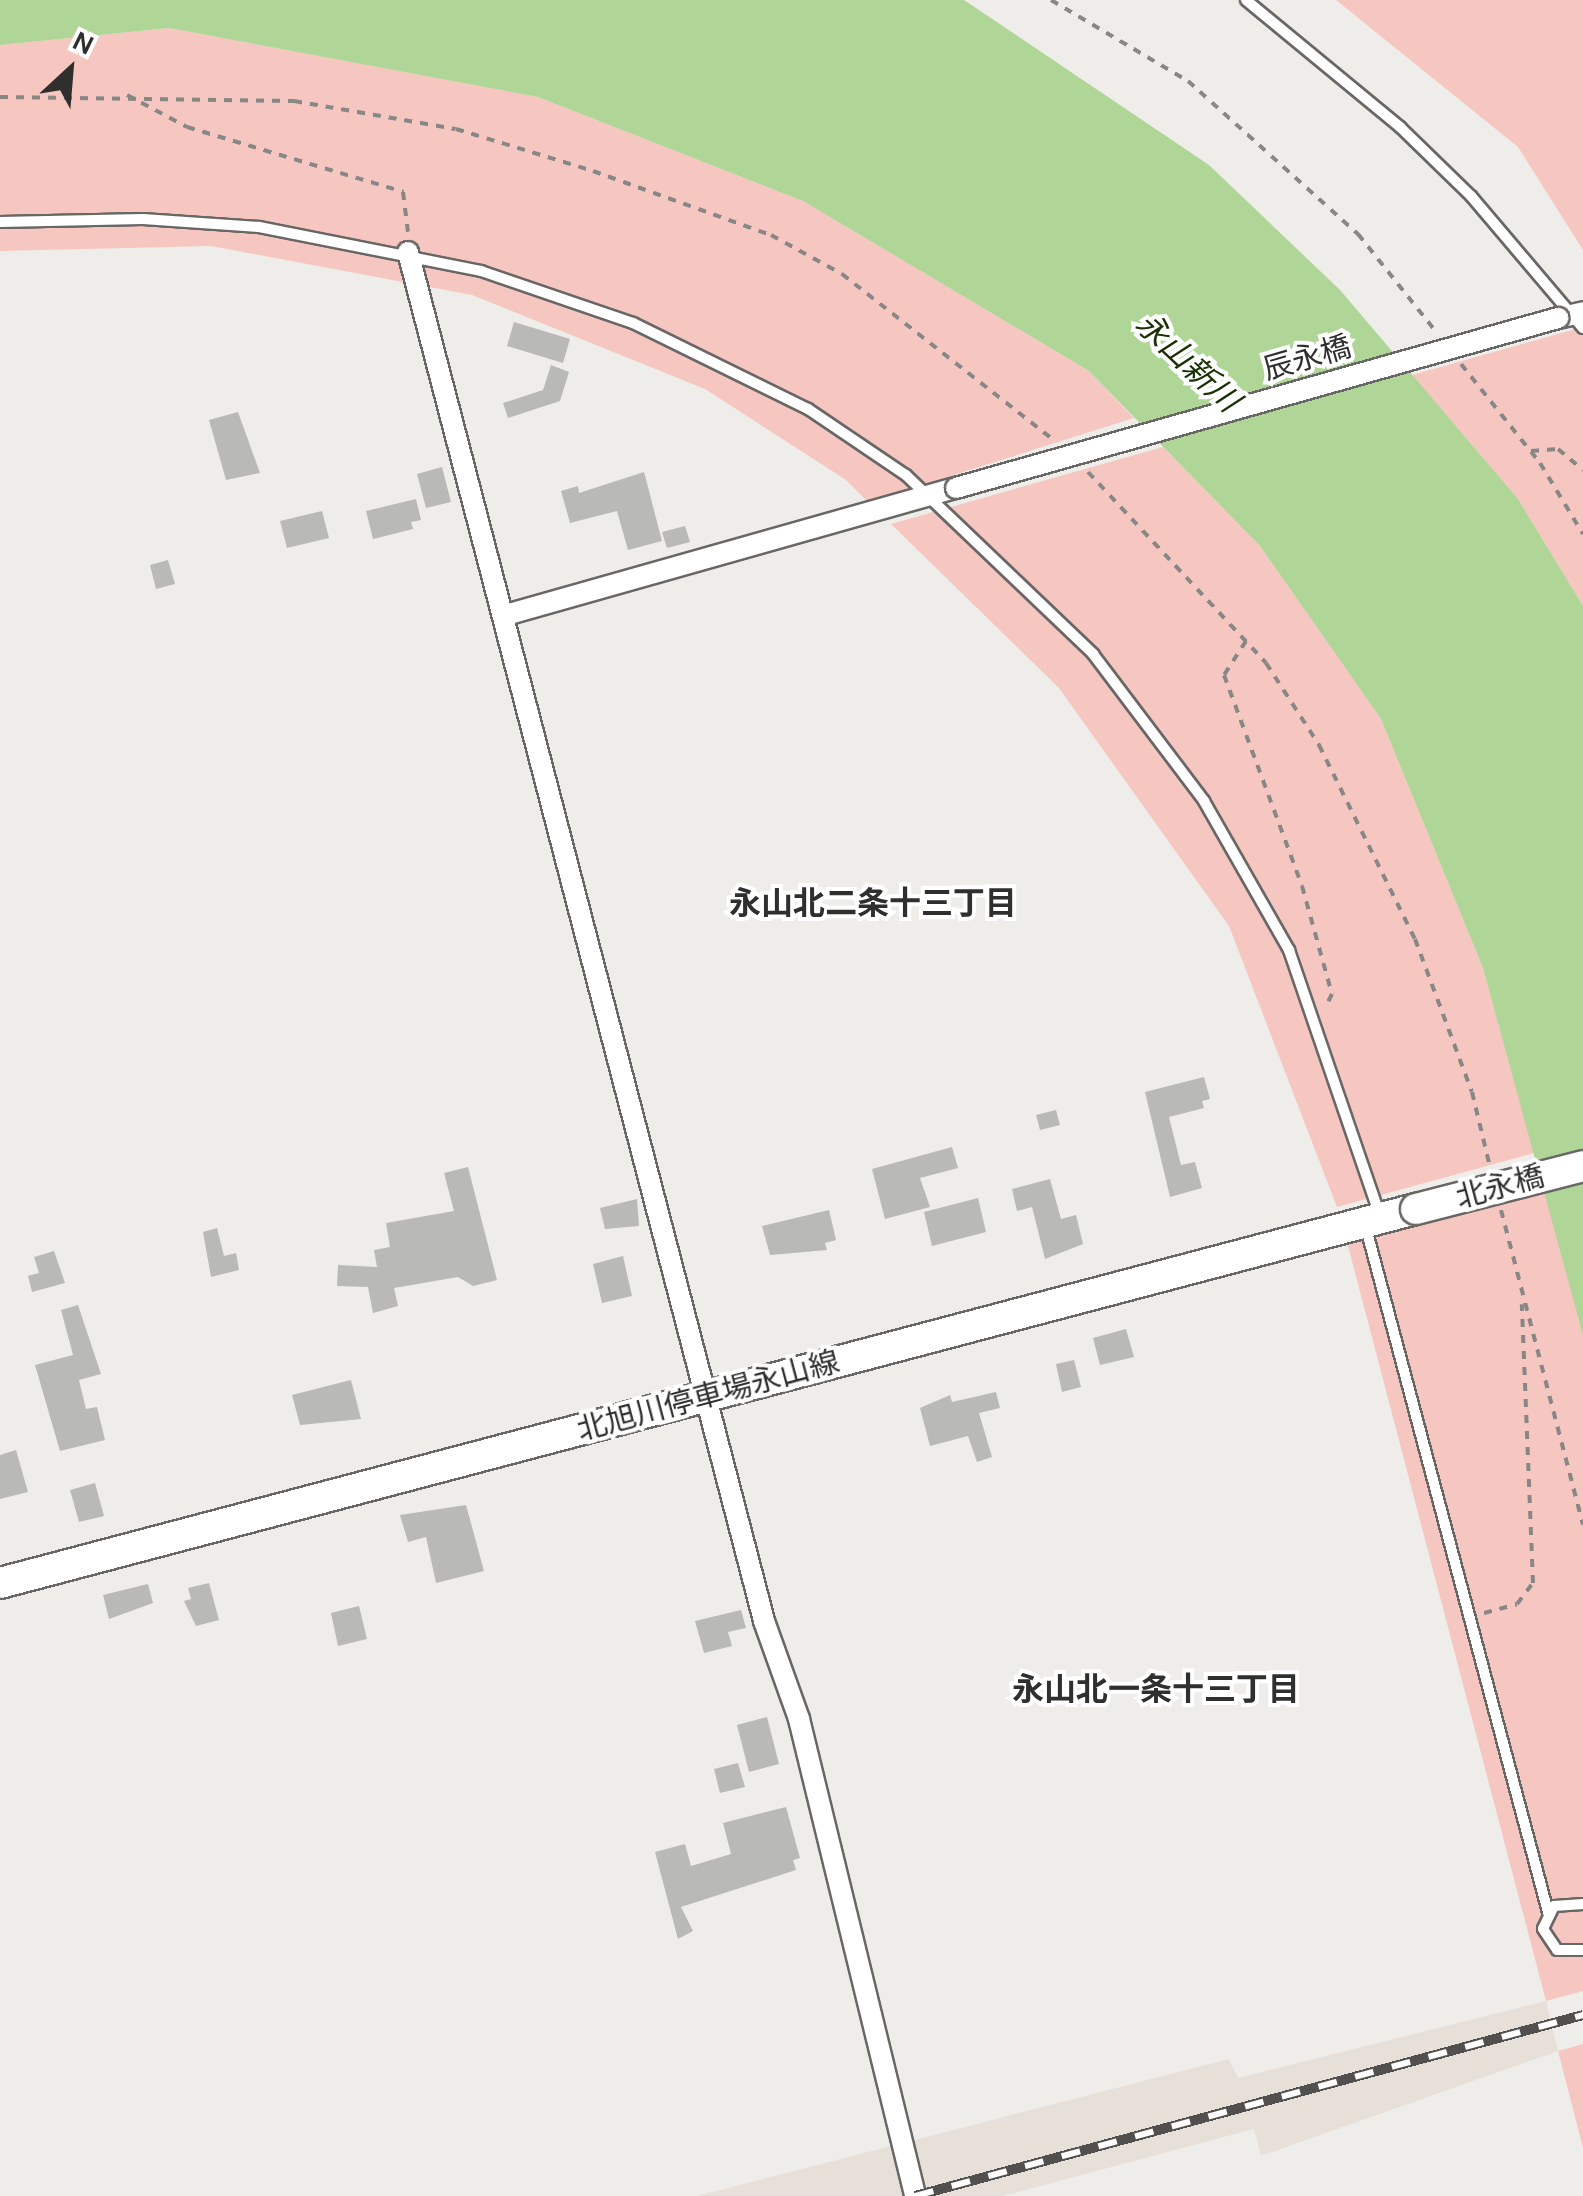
<!DOCTYPE html>
<meta charset="utf-8">
<style>
body{margin:0}
#map{position:relative;width:1583px;height:2196px;overflow:hidden;background:#efedea;font-family:Karla,"Noto Sans JP",sans-serif}
div>[style]{position:absolute}
.built>*{inset:0;background:#e6e0d8}
.green>*{inset:0;background:#f6c6c1}
.water>*{inset:0;background:#afd597}
.building>*{inset:0;background:#b9b9b6}
.path>*{height:4px;margin-top:-2px;transform-origin:0;background:repeating-linear-gradient(90deg,#888786 0 8px,transparent 0 16px)}
.roads{filter:drop-shadow(2px 0 #696765) drop-shadow(-2px 0 #696765) drop-shadow(0 2px #696765) drop-shadow(0 -2px #696765)}
.lane>*{height:10px;margin:-5px;padding:0 5px;transform-origin:5px;border-radius:5px;background:#fff}
.street>*{height:20px;margin:-10px;padding:0 10px;transform-origin:10px;border-radius:10px;background:#fff}
.secondary>*{height:30px;margin:-15px;padding:0 15px;transform-origin:15px;border-radius:15px;background:#fff}
.rail>*{height:10px;margin-top:-5px;transform-origin:0;background:repeating-linear-gradient(90deg,#fff 0 19px,#51504f 0 38px);box-sizing:border-box;border-block:2px solid #51504f}
.bridges{filter:drop-shadow(2px 0 #696765) drop-shadow(-2px 0 #696765) drop-shadow(0 2px #696765) drop-shadow(0 -2px #696765)}
.street-bridge>*{height:20px;margin:-10px;padding:0 10px;transform-origin:10px;border-radius:10px;background:#fff}
.secondary-bridge>*{height:30px;margin:-15px;padding:0 15px;transform-origin:15px;border-radius:15px;background:#fff}
span{translate:-50% -50%;white-space:nowrap;text-align:center;line-height:1.15;-webkit-text-stroke:8px #fff;paint-order:stroke}
.street-label{font-size:30px;color:#2f2f2e}
.water-label{font-size:32px;color:#1a3106;font-style:italic}
.neighbourhood-label{font-size:32px;color:#2f2f2e;font-weight:700}
.north{position:absolute;left:20px;top:20px;width:100px;height:100px;-webkit-text-stroke:8px #fff;paint-order:stroke;rotate:26deg;font-size:28px;font-weight:700;line-height:40px;text-align:center;color:#2f2f2e}
.north::after{content:'';display:block;margin:auto;width:35px;height:45px;background:#2f2f2e;clip-path:polygon(50% 0,100% 100%,50% 72%,0 100%)}
</style>
<div id="map">
<div class="built">
<i style="clip-path:polygon(1546px 2001px,1558px 2051px,1261px 2156px,1254px 2129px,1003px 2196px,697px 2196px,1229px 2059px,1238px 2078px)"></i>
</div>
<div class="green">
<i style="clip-path:polygon(1336px 0,1583px 0,1583px 250px,1518px 147px)"></i>
<i style="clip-path:polygon(169px 28px,538px 97px,803px 201px,1089px 371px,1134px 418px,868px 502px,846px 480px,705px 389px,472px 295px,211px 246px,0 251px,0 45px)"></i>
<i style="clip-path:polygon(1583px 327px,1583px 606px,1518px 499px,1412px 375px)"></i>
<i style="clip-path:polygon(1163px 447px,1260px 546px,1381px 719px,1483px 968px,1534px 1153px,1337px 1207px,1229px 926px,1059px 688px,891px 524px)"></i>
<i style="clip-path:polygon(1545px 1193px,1583px 1334px,1583px 1991px,1546px 2001px,1347px 1242px)"></i>
<i style="clip-path:polygon(1583px 2044px,1583px 2148px,1558px 2051px)"></i>
</div>
<div class="water">
<i style="clip-path:polygon(0 0,964px 0,1209px 165px,1340px 290px,1518px 499px,1583px 606px,1583px 1335px,1483px 968px,1381px 719px,1260px 546px,1089px 371px,803px 201px,538px 97px,169px 28px,0 45px)"></i>
</div>
<div class="building">
<i style="clip-path:polygon(514px 322px,570px 339px,563px 363px,507px 346px)"></i>
<i style="clip-path:polygon(551px 365px,569px 372px,560px 401px,508px 418px,503px 403px,543px 390px)"></i>
<i style="clip-path:polygon(238px 412px,260px 473px,226px 480px,209px 420px)"></i>
<i style="clip-path:polygon(442px 467px,451px 502px,426px 508px,417px 474px)"></i>
<i style="clip-path:polygon(644px 472px,662px 541px,628px 550px,617px 511px,570px 523px,561px 491px,578px 486px,579px 493px)"></i>
<i style="clip-path:polygon(416px 499px,421px 520px,411px 522px,413px 529px,373px 539px,366px 511px)"></i>
<i style="clip-path:polygon(322px 511px,329px 538px,287px 548px,280px 521px)"></i>
<i style="clip-path:polygon(685px 526px,690px 542px,667px 548px,662px 532px)"></i>
<i style="clip-path:polygon(168px 560px,175px 584px,156px 589px,150px 565px)"></i>
<i style="clip-path:polygon(1204px 1077px,1210px 1099px,1202px 1101px,1204px 1108px,1169px 1117px,1181px 1165px,1195px 1162px,1202px 1188px,1170px 1197px,1145px 1092px)"></i>
<i style="clip-path:polygon(1056px 1110px,1060px 1125px,1040px 1130px,1036px 1115px)"></i>
<i style="clip-path:polygon(952px 1147px,958px 1168px,920px 1178px,930px 1207px,885px 1219px,872px 1169px)"></i>
<i style="clip-path:polygon(468px 1167px,497px 1280px,473px 1286px,458px 1277px,394px 1288px,398px 1306px,373px 1313px,368px 1287px,337px 1286px,338px 1265px,377px 1267px,374px 1250px,390px 1247px,386px 1223px,454px 1211px,444px 1173px)"></i>
<i style="clip-path:polygon(1050px 1179px,1061px 1219px,1076px 1215px,1083px 1244px,1045px 1259px,1032px 1207px,1017px 1211px,1012px 1189px)"></i>
<i style="clip-path:polygon(978px 1198px,986px 1232px,932px 1246px,924px 1212px)"></i>
<i style="clip-path:polygon(637px 1199px,639px 1226px,605px 1229px,600px 1208px)"></i>
<i style="clip-path:polygon(829px 1210px,836px 1240px,825px 1243px,827px 1250px,770px 1255px,762px 1226px)"></i>
<i style="clip-path:polygon(217px 1228px,224px 1256px,236px 1253px,239px 1270px,211px 1277px,203px 1232px)"></i>
<i style="clip-path:polygon(54px 1251px,65px 1283px,32px 1292px,28px 1276px,39px 1273px,34px 1257px)"></i>
<i style="clip-path:polygon(623px 1256px,632px 1296px,602px 1303px,593px 1264px)"></i>
<i style="clip-path:polygon(78px 1305px,101px 1374px,79px 1380px,86px 1409px,97px 1407px,105px 1440px,60px 1451px,35px 1365px,73px 1355px,61px 1310px)"></i>
<i style="clip-path:polygon(1126px 1329px,1134px 1357px,1100px 1365px,1093px 1338px)"></i>
<i style="clip-path:polygon(1074px 1360px,1081px 1387px,1062px 1392px,1056px 1364px)"></i>
<i style="clip-path:polygon(351px 1380px,361px 1419px,300px 1425px,292px 1395px)"></i>
<i style="clip-path:polygon(996px 1392px,1000px 1408px,979px 1413px,992px 1457px,977px 1462px,968px 1436px,930px 1446px,920px 1408px,950px 1395px,952px 1402px)"></i>
<i style="clip-path:polygon(16px 1450px,28px 1492px,0 1499px,0 1455px)"></i>
<i style="clip-path:polygon(95px 1483px,104px 1516px,79px 1522px,70px 1490px)"></i>
<i style="clip-path:polygon(466px 1505px,484px 1571px,436px 1583px,426px 1537px,408px 1542px,400px 1515px)"></i>
<i style="clip-path:polygon(209px 1583px,219px 1620px,196px 1626px,184px 1601px,191px 1599px,188px 1588px)"></i>
<i style="clip-path:polygon(148px 1584px,153px 1603px,109px 1619px,103px 1595px)"></i>
<i style="clip-path:polygon(359px 1606px,367px 1639px,338px 1646px,331px 1613px)"></i>
<i style="clip-path:polygon(741px 1610px,746px 1628px,728px 1632px,732px 1646px,704px 1653px,695px 1621px)"></i>
<i style="clip-path:polygon(767px 1717px,779px 1764px,749px 1772px,737px 1725px)"></i>
<i style="clip-path:polygon(738px 1763px,745px 1787px,720px 1793px,714px 1769px)"></i>
<i style="clip-path:polygon(786px 1807px,800px 1858px,793px 1860px,796px 1870px,681px 1907px,693px 1931px,678px 1939px,655px 1852px,685px 1844px,691px 1866px,731px 1854px,723px 1823px)"></i>
</div>
<div class="path">
<i style="left:1051px;top:0;width:159px;rotate:30.6deg"></i>
<i style="left:1188px;top:81px;width:229px;rotate:42deg"></i>
<i style="left:1358px;top:234px;width:127px;rotate:51.4deg"></i>
<i style="left:127px;top:95px;width:68px;rotate:28.1deg"></i>
<i style="left:187px;top:127px;width:226px;rotate:16.7deg"></i>
<i style="left:403px;top:192px;width:40px;rotate:82.9deg"></i>
<i style="left:0;top:97px;width:294px;rotate:0.8deg"></i>
<i style="left:294px;top:101px;width:164px;rotate:9.8deg"></i>
<i style="left:456px;top:129px;width:143px;rotate:17deg"></i>
<i style="left:593px;top:171px;width:189px;rotate:19.8deg"></i>
<i style="left:771px;top:235px;width:81px;rotate:28.8deg"></i>
<i style="left:842px;top:274px;width:272px;rotate:38.1deg"></i>
<i style="left:1461px;top:364px;width:127px;rotate:51.4deg"></i>
<i style="left:1540px;top:463px;width:83px;rotate:58.8deg"></i>
<i style="left:1531px;top:451px;width:27px;rotate:-4deg"></i>
<i style="left:1558px;top:449px;width:33px;rotate:40deg"></i>
<i style="left:1088px;top:472px;width:261px;rotate:47deg"></i>
<i style="left:1266px;top:663px;width:98px;rotate:57.1deg"></i>
<i style="left:1319px;top:745px;width:216px;rotate:63.7deg"></i>
<i style="left:1415px;top:939px;width:163px;rotate:69.6deg"></i>
<i style="left:1472px;top:1092px;width:77px;rotate:76.5deg"></i>
<i style="left:1246px;top:641px;width:40px;rotate:122.9deg"></i>
<i style="left:1224px;top:675px;width:225px;rotate:69.7deg"></i>
<i style="left:1302px;top:886px;width:112px;rotate:74.5deg"></i>
<i style="left:1332px;top:994px;width:16px;rotate:117deg"></i>
<i style="left:1501px;top:1210px;width:325px;rotate:75.4deg"></i>
<i style="left:1484px;top:1613px;width:34px;rotate:-15deg"></i>
<i style="left:1517px;top:1604px;width:26px;rotate:-53deg"></i>
<i style="left:1533px;top:1583px;width:279px;rotate:-92.3deg"></i>
</div>
<div class="roads">
<div class="lane">
<i style="left:1246px;top:0;width:200px;rotate:39.5deg"></i>
<i style="left:1400px;top:127px;width:99px;rotate:44.2deg"></i>
<i style="left:1471px;top:196px;width:173px;rotate:49.7deg"></i>
<i style="left:0;top:222px;width:143px;rotate:-1.2deg"></i>
<i style="left:143px;top:219px;width:116px;rotate:3.9deg"></i>
<i style="left:259px;top:227px;width:226px;rotate:11.2deg"></i>
<i style="left:481px;top:271px;width:161px;rotate:18.9deg"></i>
<i style="left:633px;top:323px;width:195px;rotate:26.2deg"></i>
<i style="left:808px;top:409px;width:118px;rotate:34deg"></i>
<i style="left:906px;top:475px;width:259px;rotate:43.7deg"></i>
<i style="left:1093px;top:654px;width:184px;rotate:52.9deg"></i>
<i style="left:1204px;top:801px;width:172px;rotate:60.3deg"></i>
<i style="left:1289px;top:950px;width:278px;rotate:71.1deg"></i>
<i style="left:1366px;top:1228px;width:708px;rotate:75.1deg"></i>
<i style="left:1583px;top:1904px;width:29px;rotate:176deg"></i>
<i style="left:1554px;top:1906px;width:25px;rotate:116deg"></i>
<i style="left:1543px;top:1929px;width:25px;rotate:56deg"></i>
<i style="left:1557px;top:1950px;width:26px"></i>
</div>
<div class="street">
<i style="left:408px;top:252px;width:1415px;rotate:75.42deg"></i>
<i style="left:764px;top:1621px;width:104px;rotate:70.3deg"></i>
<i style="left:799px;top:1719px;width:491px;rotate:76.3deg"></i>
<i style="left:1558px;top:318px;width:26px;rotate:-13deg"></i>
<i style="left:506px;top:615px;width:468px;rotate:-15.8deg"></i>
</div>
<div class="secondary">
<i style="left:0;top:1583px;width:1465px;rotate:-14.8deg"></i>
</div>
</div>
<div class="rail">
<i style="left:915px;top:2196px;width:692px;rotate:-15.16deg"></i>
</div>
<div class="bridges">
<div class="street-bridge">
<i style="left:956px;top:488px;width:626px;rotate:-15.77deg"></i>
</div>
<div class="secondary-bridge">
<i style="left:1416px;top:1209px;width:172px;rotate:-14.4deg"></i>
</div>
</div>
<div class="street-label">
<span style="left:1307px;top:358px;rotate:-16deg">辰永橋</span>
<span style="left:1500px;top:1187px;rotate:-15deg">北永橋</span>
<span style="left:708px;top:1396px;rotate:-15deg">北旭川停車場永山線</span>
</div>
<div class="water-label">
<span style="left:1187px;top:363px;rotate:43deg">永山新川</span>
</div>
<div class="neighbourhood-label">
<span style="left:873px;top:904px">永山北二条十三丁目</span>
<span style="left:1156px;top:1690px">永山北一条十三丁目</span>
</div>
<div class="north">N</div>
</div>
